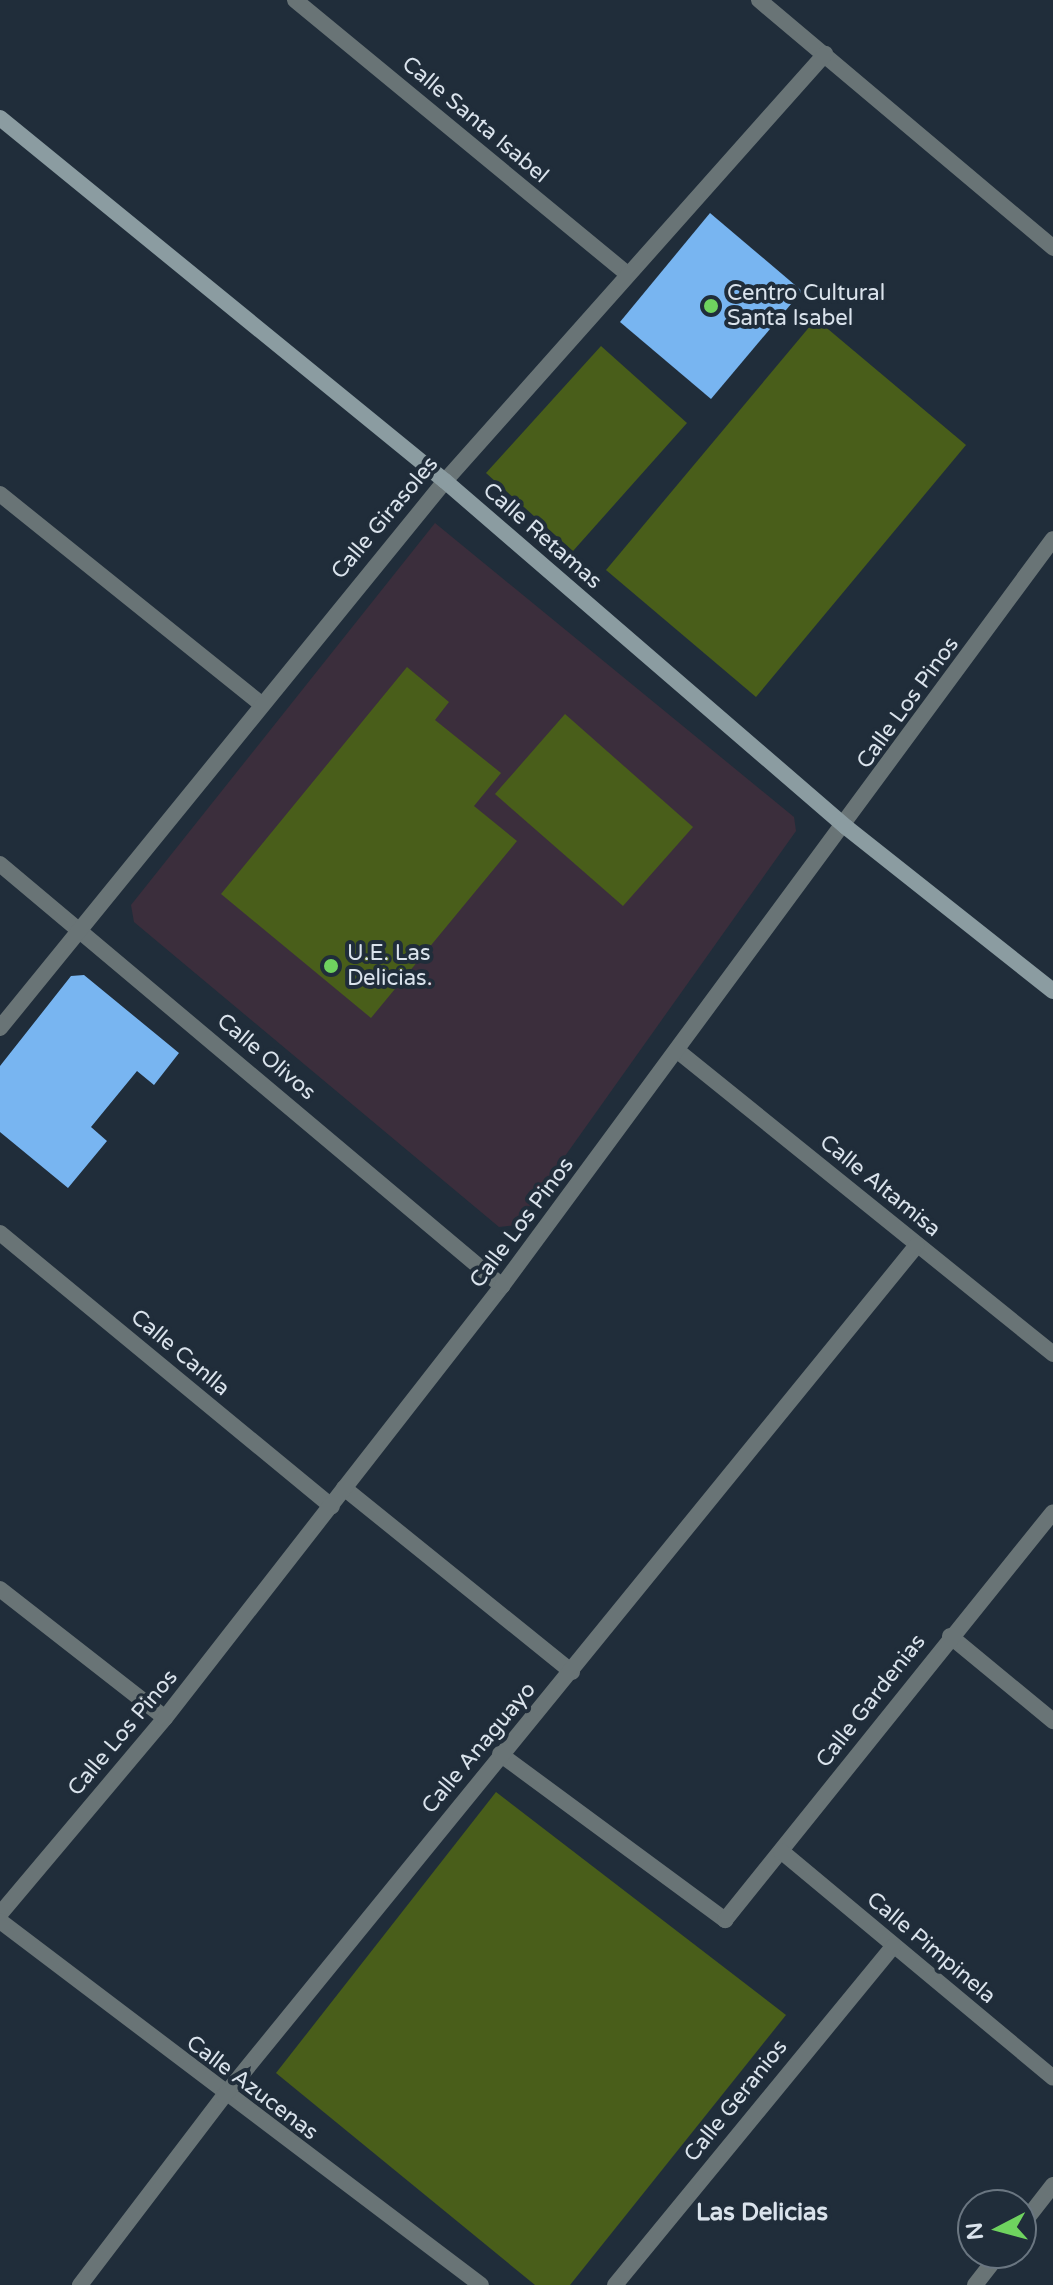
<!DOCTYPE html>
<style>
body{margin:0}
#map{position:relative;width:1053px;height:2285px;overflow:hidden;background:#202d3a;font-family:"Varela Round",sans-serif}
div>[style]{position:absolute}
.education>*{inset:0;background:#3b2e3c}
.green>*{inset:0;background:#495e1a}
.building>*{inset:0;background:#78b5f1}
.street>*{height:16px;margin:-8px;padding:0 8px;transform-origin:8px;border-radius:8px;background:#697476}
.secondary>*{height:16px;margin:-8px;padding:0 8px;transform-origin:8px;border-radius:8px;background:#8b9ca1}
.dots>*{width:22px;height:22px;translate:-50% -50%;box-sizing:border-box;border:4px solid #202d3a;border-radius:50%}
span{translate:-50% -50%;white-space:nowrap;text-align:center;line-height:1.15;-webkit-text-stroke:8px #202d3a;paint-order:stroke}
.street-label{font-size:22px;color:#dae3ec}
.poi-label{font-size:22px;color:#dae3ec}
.left{translate:0 -50%;text-align:left}
.neighbourhood-label{font-size:24px;color:#dae3ec;font-weight:700}
.north{position:absolute;left:957px;top:2189px;width:80px;height:80px;box-sizing:border-box;background:#202d3a;border:2px solid #6a7681;border-radius:50%;rotate:264deg;font-size:22px;font-weight:700;line-height:32px;text-align:center;color:#dae3ec}
.north::after{content:'';display:block;margin:auto;width:28px;height:36px;background:#6fd35f;clip-path:polygon(50% 0,100% 100%,50% 72%,0 100%)}
</style>
<div id="map">
<div class="education">
<i style="clip-path:polygon(435px 523px,794px 817px,796px 831px,516px 1225px,499px 1227px,134px 922px,131px 905px)"></i>
</div>
<div class="green">
<i style="clip-path:polygon(816px 319px,966px 445px,756px 697px,606px 570px)"></i>
<i style="clip-path:polygon(601px 346px,687px 423px,573px 551px,486px 473px)"></i>
<i style="clip-path:polygon(407px 667px,449px 702px,435px 720px,501px 773px,474px 806px,517px 841px,371px 1018px,221px 894px)"></i>
<i style="clip-path:polygon(565px 714px,693px 827px,623px 906px,495px 794px)"></i>
<i style="clip-path:polygon(496px 1792px,786px 2015px,570px 2285px,535px 2285px,276px 2073px)"></i>
</div>
<div class="building">
<i style="clip-path:polygon(710px 213px,802px 291px,711px 399px,620px 322px)"></i>
<i style="clip-path:polygon(84px 975px,179px 1053px,154px 1085px,137px 1071px,91px 1127px,107px 1141px,68px 1188px,0 1132px,0 1066px,71px 976px)"></i>
</div>
<div class="street">
<i style="left:295px;top:0;width:429px;rotate:39.5deg"></i>
<i style="left:759px;top:0;width:385px;rotate:40.1deg"></i>
<i style="left:0;top:494px;width:334px;rotate:38.8deg"></i>
<i style="left:0;top:864px;width:656px;rotate:40.05deg"></i>
<i style="left:0;top:1028px;width:705px;rotate:-50.87deg"></i>
<i style="left:445px;top:481px;width:572px;rotate:-48.33deg"></i>
<i style="left:679px;top:1052px;width:481px;rotate:38.9deg"></i>
<i style="left:0;top:1233px;width:430px;rotate:39.5deg"></i>
<i style="left:344px;top:1488px;width:293px;rotate:38.9deg"></i>
<i style="left:0;top:1589px;width:209px;rotate:38deg"></i>
<i style="left:950px;top:1636px;width:134px;rotate:39.5deg"></i>
<i style="left:500px;top:1754px;width:280px;rotate:36.4deg"></i>
<i style="left:725px;top:1920px;width:523px;rotate:-51.2deg"></i>
<i style="left:781px;top:1851px;width:354px;rotate:39.8deg"></i>
<i style="left:0;top:1914px;width:256px;rotate:-49.9deg"></i>
<i style="left:165px;top:1718px;width:548px;rotate:-52.04deg"></i>
<i style="left:502px;top:1286px;width:928px;rotate:-53.59deg"></i>
<i style="left:0;top:1921px;width:603px;rotate:37.12deg"></i>
<i style="left:1021px;top:2226px;width:52px;rotate:-52deg"></i>
<i style="left:80px;top:2285px;width:238px;rotate:-52.7deg"></i>
<i style="left:224px;top:2096px;width:1097px;rotate:-50.84deg"></i>
<i style="left:615px;top:2285px;width:438px;rotate:-50.6deg"></i>
<i style="left:975px;top:2285px;width:41px;rotate:-52deg"></i>
</div>
<div class="secondary">
<i style="left:0;top:118px;width:574px;rotate:39.21deg"></i>
<i style="left:445px;top:481px;width:530px;rotate:40.79deg"></i>
<i style="left:846px;top:827px;width:264px;rotate:38.4deg"></i>
</div>
<div class="dots">
<i style="left:711px;top:306px;background:#6fd35f"></i>
<i style="left:331px;top:966px;background:#6fd35f"></i>
</div>
<div class="street-label">
<span style="left:475px;top:120px;rotate:40deg">Calle Santa Isabel</span>
<span style="left:385px;top:518px;rotate:-50deg">Calle Girasoles</span>
<span style="left:542px;top:536px;rotate:41deg">Calle Retamas</span>
<span style="left:908px;top:703px;rotate:-54deg">Calle Los Pinos</span>
<span style="left:266px;top:1057px;rotate:40deg">Calle Olivos</span>
<span style="left:880px;top:1186px;rotate:39deg">Calle Altamisa</span>
<span style="left:522px;top:1223px;rotate:-53deg">Calle Los Pinos</span>
<span style="left:180px;top:1353px;rotate:40deg">Calle Canlla</span>
<span style="left:871px;top:1701px;rotate:-52deg">Calle Gardenias</span>
<span style="left:123px;top:1733px;rotate:-50deg">Calle Los Pinos</span>
<span style="left:479px;top:1748px;rotate:-50deg">Calle Anaguayo</span>
<span style="left:931px;top:1948px;rotate:40deg">Calle Pimpinela</span>
<span style="left:252px;top:2088px;rotate:37deg">Calle Azucenas</span>
<span style="left:736px;top:2101px;rotate:-51deg">Calle Geranios</span>
</div>
<div class="poi-label">
<span class="left" style="left:727px;top:306px">Centro Cultural<br>Santa Isabel</span>
<span class="left" style="left:347px;top:966px">U.E. Las<br>Delicias.</span>
</div>
<div class="neighbourhood-label">
<span style="left:762px;top:2213px">Las Delicias</span>
</div>
<div class="north">N</div>
</div>
